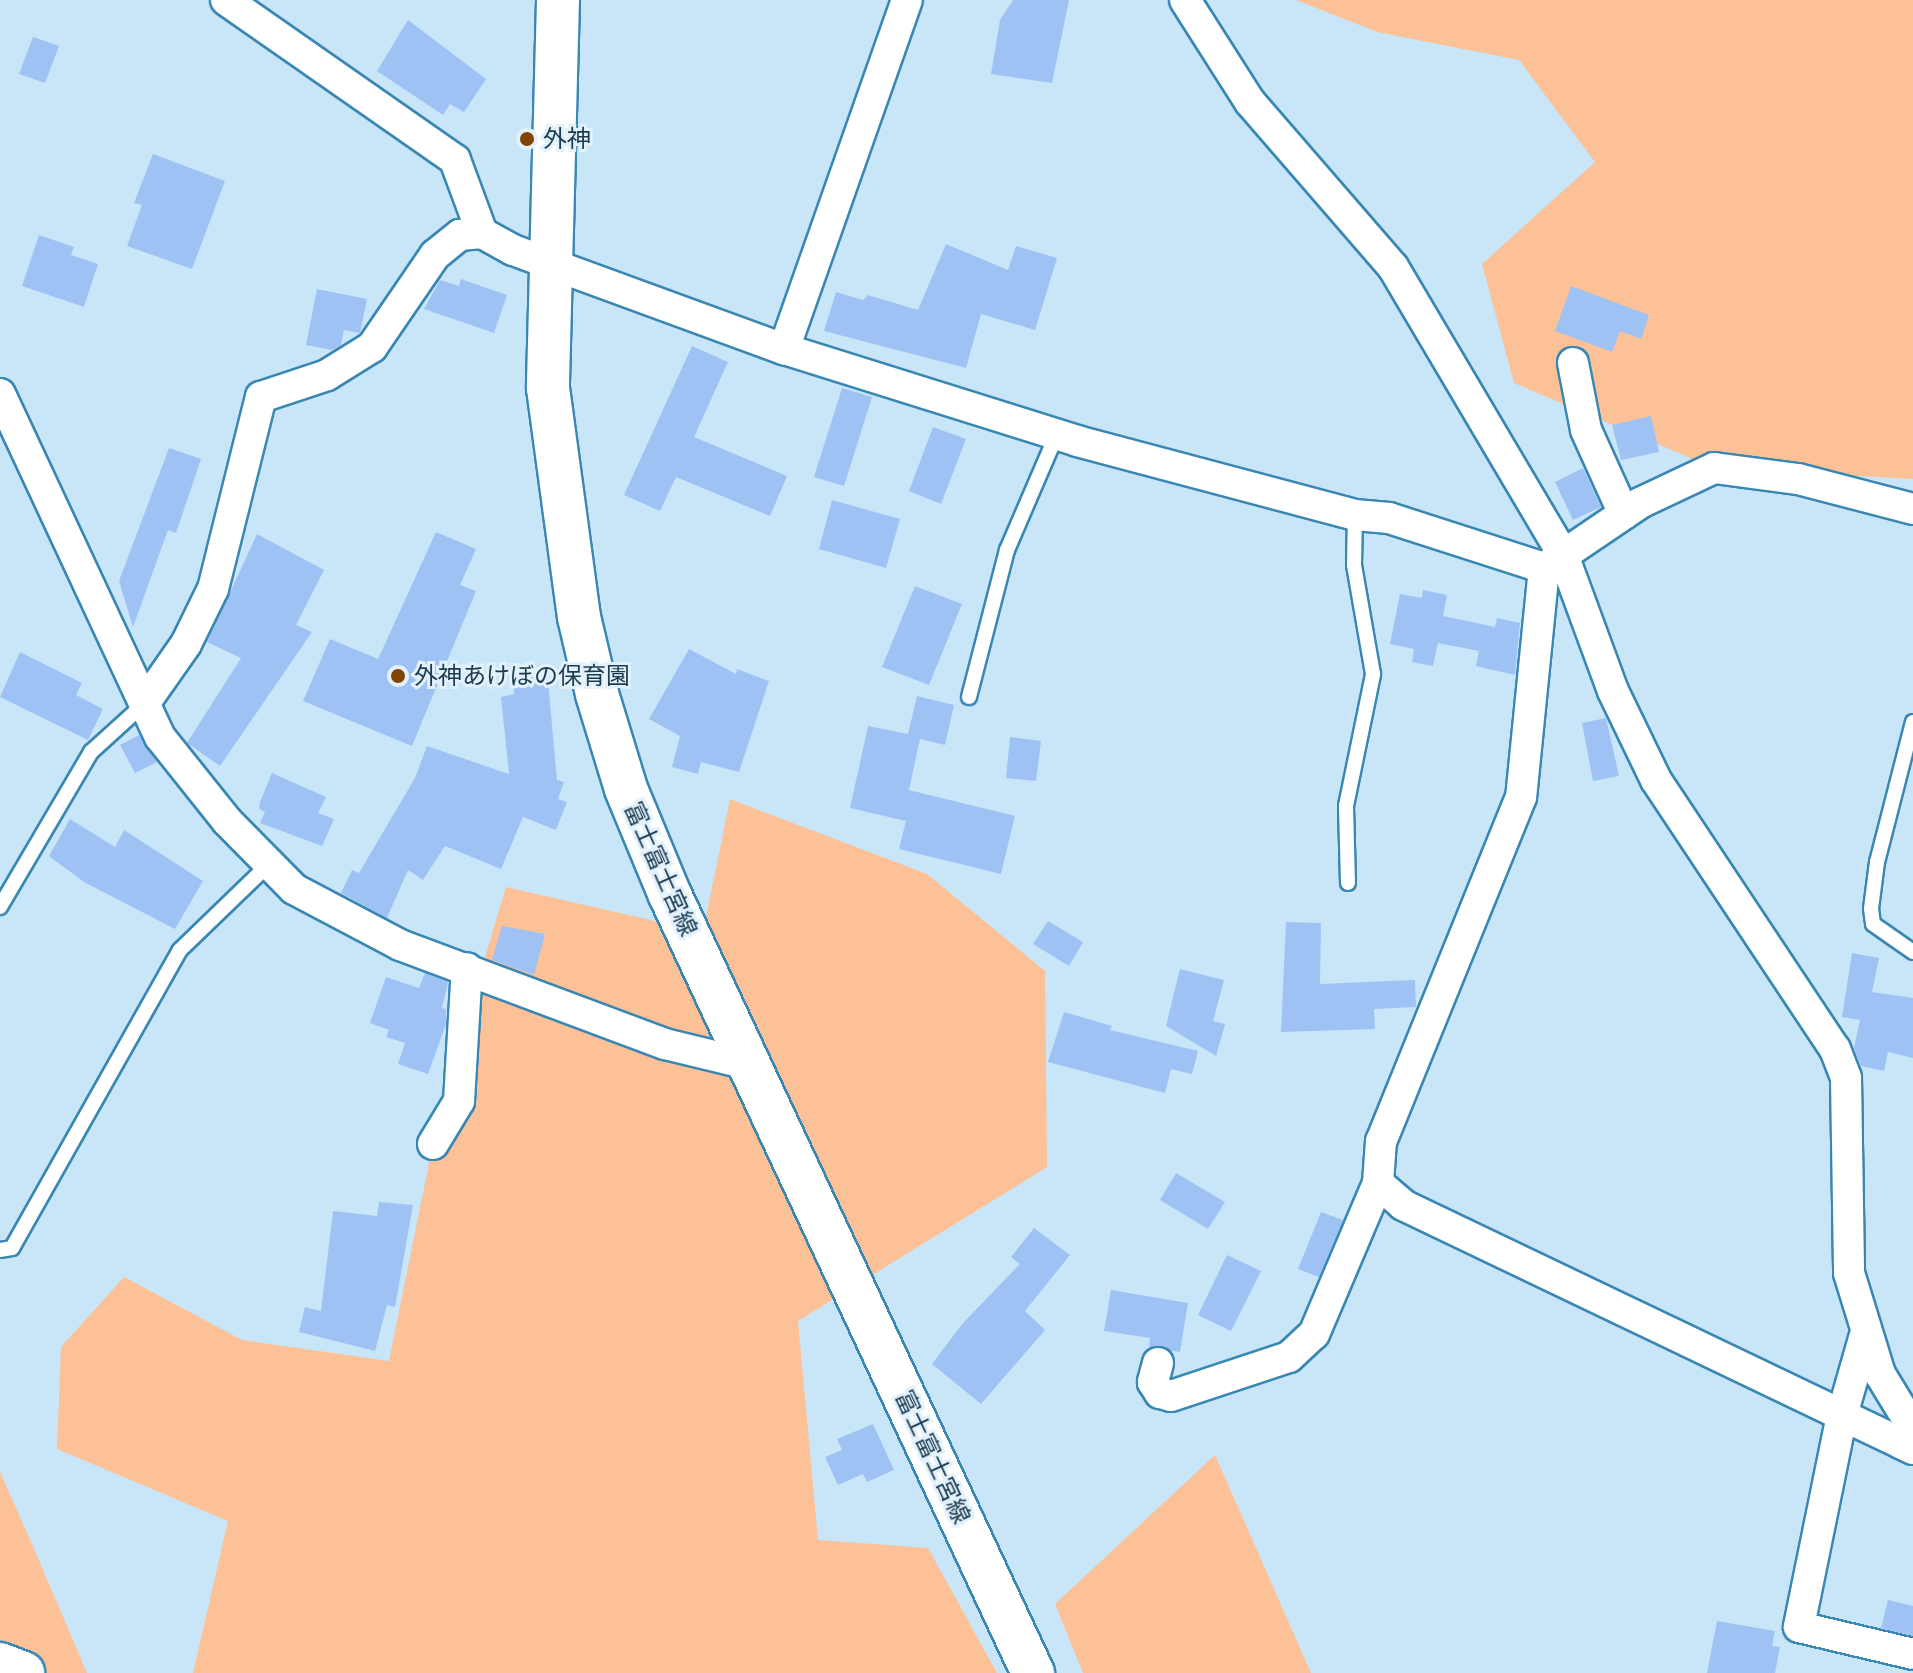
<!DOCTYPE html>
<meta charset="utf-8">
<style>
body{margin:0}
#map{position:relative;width:1913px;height:1673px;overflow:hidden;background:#c9e6f9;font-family:Montserrat,"Noto Sans JP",sans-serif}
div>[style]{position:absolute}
.green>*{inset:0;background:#fcc196}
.building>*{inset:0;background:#9fc2f5}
.roads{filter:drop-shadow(2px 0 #3987b3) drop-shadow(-2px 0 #3987b3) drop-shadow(0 2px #3987b3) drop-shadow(0 -2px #3987b3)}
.lane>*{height:14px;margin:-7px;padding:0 7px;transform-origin:7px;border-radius:7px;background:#fff}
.street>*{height:30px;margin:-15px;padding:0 15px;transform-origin:15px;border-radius:15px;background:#fff}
.secondary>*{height:42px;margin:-21px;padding:0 21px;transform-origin:21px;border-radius:21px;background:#fff}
.dots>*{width:22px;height:22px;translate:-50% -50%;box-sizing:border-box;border:4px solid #e2f1fb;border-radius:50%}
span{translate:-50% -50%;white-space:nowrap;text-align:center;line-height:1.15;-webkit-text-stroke:6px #e2f1fb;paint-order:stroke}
.poi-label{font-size:24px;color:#1b3b4f}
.left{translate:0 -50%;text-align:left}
.street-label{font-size:24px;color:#1b3b4f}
</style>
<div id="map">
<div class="green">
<i style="clip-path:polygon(1296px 0,1913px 0,1913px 479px,1714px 468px,1514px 383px,1482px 264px,1595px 162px,1519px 60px,1377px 32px)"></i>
<i style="clip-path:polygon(730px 799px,927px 874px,1045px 971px,1047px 1167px,798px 1321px,818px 1540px,928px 1548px,997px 1673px,193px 1673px,228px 1521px,57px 1449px,61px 1347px,124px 1277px,242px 1340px,389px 1361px,441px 1104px,506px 887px,703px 932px)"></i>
<i style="clip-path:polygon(1215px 1455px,1311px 1673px,1083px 1673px,1055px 1604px)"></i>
<i style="clip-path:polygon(0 1472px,35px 1551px,87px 1673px,0 1673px)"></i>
</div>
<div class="building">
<i style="clip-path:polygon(1013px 0,1069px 0,1052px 83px,991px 74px,1000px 20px)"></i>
<i style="clip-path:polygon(408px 20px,486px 79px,464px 112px,450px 104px,443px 115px,377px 71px)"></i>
<i style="clip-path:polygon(33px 37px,59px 46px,45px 83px,19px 74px)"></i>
<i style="clip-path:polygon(153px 154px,225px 181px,192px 269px,127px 246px,142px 205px,134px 203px)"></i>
<i style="clip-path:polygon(39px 235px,74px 247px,71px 255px,98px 264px,84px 307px,22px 286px)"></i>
<i style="clip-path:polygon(946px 244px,1008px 270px,1016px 246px,1057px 258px,1035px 330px,981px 314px,966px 368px,824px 331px,836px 292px,863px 300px,868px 295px,918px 310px)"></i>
<i style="clip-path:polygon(461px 279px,507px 295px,494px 333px,424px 309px,440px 280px,459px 286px)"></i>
<i style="clip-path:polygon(1571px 286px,1649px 315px,1641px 339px,1620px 331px,1612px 352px,1555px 331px)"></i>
<i style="clip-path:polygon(317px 289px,367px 299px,360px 333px,344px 330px,341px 345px,332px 350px,306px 345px)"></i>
<i style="clip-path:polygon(692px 346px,728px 362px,694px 437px,787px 476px,770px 516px,676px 477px,660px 511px,624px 495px)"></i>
<i style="clip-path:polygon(842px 388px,872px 397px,844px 486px,814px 477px)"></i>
<i style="clip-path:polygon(1651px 416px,1659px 452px,1621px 460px,1612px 425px)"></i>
<i style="clip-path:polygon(933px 427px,966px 439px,941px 504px,909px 491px)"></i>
<i style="clip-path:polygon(169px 448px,201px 459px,176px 533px,168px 530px,133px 627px,119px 581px)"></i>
<i style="clip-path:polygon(1583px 468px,1601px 507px,1573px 520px,1555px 482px)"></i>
<i style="clip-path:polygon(832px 500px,900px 519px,886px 568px,819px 549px)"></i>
<i style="clip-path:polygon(436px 532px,476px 549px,460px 585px,476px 591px,412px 746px,303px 701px,330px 639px,378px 659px)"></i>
<i style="clip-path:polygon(257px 534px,324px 570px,296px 625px,312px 632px,220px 766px,187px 743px,241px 658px,207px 642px)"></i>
<i style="clip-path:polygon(915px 586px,962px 604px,929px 685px,882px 667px)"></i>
<i style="clip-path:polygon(1423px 590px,1447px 595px,1443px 616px,1495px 627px,1497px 618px,1520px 623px,1515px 675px,1476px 666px,1479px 651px,1438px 643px,1433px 666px,1412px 662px,1414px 649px,1390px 644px,1400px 594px,1422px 598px)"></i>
<i style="clip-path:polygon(689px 649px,736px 674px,737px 669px,769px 681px,739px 772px,701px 762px,698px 774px,672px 767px,680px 736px,649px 719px)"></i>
<i style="clip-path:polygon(20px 652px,82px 683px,76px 695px,103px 709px,88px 740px,0 697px)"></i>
<i style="clip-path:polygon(547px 670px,557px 780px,564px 782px,558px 799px,567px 802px,556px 830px,523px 817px,501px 869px,445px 846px,423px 880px,408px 870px,387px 918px,341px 893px,352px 870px,359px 873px,415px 778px,427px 746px,509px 774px,501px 697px,514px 694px,514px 675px)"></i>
<i style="clip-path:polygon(917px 696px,954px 705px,945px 745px,920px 739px,909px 790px,1015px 816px,1001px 874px,899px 849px,906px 821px,850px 808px,868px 726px,908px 734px)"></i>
<i style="clip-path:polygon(1606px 718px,1619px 776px,1593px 781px,1582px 723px)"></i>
<i style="clip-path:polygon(139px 735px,157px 762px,135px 773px,120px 745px)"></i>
<i style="clip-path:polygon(1010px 737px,1041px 741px,1036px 781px,1006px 778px)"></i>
<i style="clip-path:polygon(272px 773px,326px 797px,318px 813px,334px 819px,322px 846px,260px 823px,265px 812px,259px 809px,260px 802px)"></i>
<i style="clip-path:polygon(70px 819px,115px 847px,124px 830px,203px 881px,175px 929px,84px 882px,49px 856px)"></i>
<i style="clip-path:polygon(1048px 921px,1083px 942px,1069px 966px,1033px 944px)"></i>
<i style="clip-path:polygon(1286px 922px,1321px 923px,1320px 984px,1415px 980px,1416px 1007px,1374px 1009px,1375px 1029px,1281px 1032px)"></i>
<i style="clip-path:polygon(502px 926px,545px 934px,534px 975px,492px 960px)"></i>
<i style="clip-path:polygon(1852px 953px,1879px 958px,1872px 992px,1913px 998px,1913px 1058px,1888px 1052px,1884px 1071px,1861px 1066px,1854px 1048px,1860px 1020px,1842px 1017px)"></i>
<i style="clip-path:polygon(1180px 969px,1224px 980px,1213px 1021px,1225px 1024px,1216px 1056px,1166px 1026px)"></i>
<i style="clip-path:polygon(425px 973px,448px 982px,442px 1008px,446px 1009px,446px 1024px,428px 1074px,398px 1064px,405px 1043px,386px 1037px,389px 1030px,370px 1023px,386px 977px,419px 988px)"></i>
<i style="clip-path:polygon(1064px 1012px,1112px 1026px,1110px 1030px,1198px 1051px,1192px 1074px,1171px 1069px,1165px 1093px,1048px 1062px)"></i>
<i style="clip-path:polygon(1176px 1173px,1225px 1202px,1208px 1229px,1160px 1200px)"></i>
<i style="clip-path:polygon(379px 1202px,413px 1205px,395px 1307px,387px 1305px,375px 1351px,299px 1332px,305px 1307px,321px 1311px,333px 1211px,377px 1216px)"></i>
<i style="clip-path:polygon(1321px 1212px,1343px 1220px,1319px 1277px,1298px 1269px)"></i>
<i style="clip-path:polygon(1034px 1228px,1070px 1255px,1025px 1311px,1045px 1330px,981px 1404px,932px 1364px,963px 1323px,1020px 1264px,1011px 1257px)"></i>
<i style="clip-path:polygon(1227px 1255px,1261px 1271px,1231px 1331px,1198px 1315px)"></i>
<i style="clip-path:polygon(1111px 1290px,1188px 1303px,1180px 1352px,1149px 1347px,1150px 1338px,1104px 1331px)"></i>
<i style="clip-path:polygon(873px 1424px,894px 1470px,867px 1482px,863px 1474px,838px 1485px,825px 1457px,842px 1450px,837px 1439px)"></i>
<i style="clip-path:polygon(1888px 1600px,1913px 1606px,1913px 1636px,1881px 1628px)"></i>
<i style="clip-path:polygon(1717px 1621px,1775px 1631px,1772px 1646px,1780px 1647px,1775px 1673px,1707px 1673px)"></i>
</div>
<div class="roads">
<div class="lane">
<i style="left:969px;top:697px;width:152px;rotate:-75.5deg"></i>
<i style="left:1007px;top:550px;width:126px;rotate:-66.7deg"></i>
<i style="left:1913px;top:722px;width:145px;rotate:104.4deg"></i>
<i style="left:1877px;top:862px;width:47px;rotate:97.3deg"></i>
<i style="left:1871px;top:909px;width:15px;rotate:82deg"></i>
<i style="left:1873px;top:924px;width:49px;rotate:35deg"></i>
<i style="left:1348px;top:883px;width:77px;rotate:-91.5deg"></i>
<i style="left:1346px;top:806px;width:135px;rotate:-78.4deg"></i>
<i style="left:1373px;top:674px;width:111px;rotate:-99.9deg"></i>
<i style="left:1354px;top:565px;width:50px;rotate:-88.9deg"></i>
<i style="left:0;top:907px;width:180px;rotate:-59.6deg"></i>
<i style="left:91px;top:752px;width:72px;rotate:-42.2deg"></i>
<i style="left:0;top:1250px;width:12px;rotate:-9deg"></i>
<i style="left:12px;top:1248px;width:342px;rotate:-60.6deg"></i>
<i style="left:180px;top:950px;width:124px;rotate:-44deg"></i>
</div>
<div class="street">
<i style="left:226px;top:0;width:279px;rotate:34.9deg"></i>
<i style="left:455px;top:160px;width:78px;rotate:69.7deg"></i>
<i style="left:1185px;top:0;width:121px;rotate:57.5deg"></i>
<i style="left:1250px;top:102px;width:218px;rotate:49.1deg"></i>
<i style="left:1393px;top:267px;width:334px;rotate:59.4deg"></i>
<i style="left:1563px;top:555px;width:145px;rotate:69.8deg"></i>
<i style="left:1613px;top:691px;width:99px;rotate:64.2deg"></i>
<i style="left:1656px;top:780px;width:323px;rotate:56.4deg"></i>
<i style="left:1835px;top:1049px;width:31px;rotate:69deg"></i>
<i style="left:1846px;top:1078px;width:195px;rotate:89.1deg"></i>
<i style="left:1849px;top:1273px;width:106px;rotate:72.9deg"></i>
<i style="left:1880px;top:1374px;width:63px;rotate:58.6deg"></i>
<i style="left:784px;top:349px;width:370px;rotate:-70.6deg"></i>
<i style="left:1573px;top:363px;width:68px;rotate:79deg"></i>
<i style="left:1586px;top:430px;width:92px;rotate:65.7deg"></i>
<i style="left:0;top:394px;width:378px;rotate:65deg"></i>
<i style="left:160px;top:737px;width:107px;rotate:51.4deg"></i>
<i style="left:227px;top:821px;width:95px;rotate:45.4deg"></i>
<i style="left:294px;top:889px;width:120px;rotate:27.8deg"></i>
<i style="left:400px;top:945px;width:283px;rotate:20.5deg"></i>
<i style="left:665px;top:1044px;width:89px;rotate:13.6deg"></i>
<i style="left:1544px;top:568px;width:230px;rotate:95.7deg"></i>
<i style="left:1521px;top:797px;width:371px;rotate:112.1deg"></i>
<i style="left:1381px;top:1141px;width:42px;rotate:94.1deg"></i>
<i style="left:1378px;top:1183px;width:33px;rotate:41deg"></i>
<i style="left:1403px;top:1205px;width:565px;rotate:25.57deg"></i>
<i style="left:144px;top:704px;width:73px;rotate:-55deg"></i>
<i style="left:186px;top:644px;width:61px;rotate:-63.9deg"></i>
<i style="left:213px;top:589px;width:198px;rotate:-76deg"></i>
<i style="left:261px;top:397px;width:70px;rotate:-18.4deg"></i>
<i style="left:327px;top:375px;width:53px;rotate:-31.9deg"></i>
<i style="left:372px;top:347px;width:112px;rotate:-55.6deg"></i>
<i style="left:435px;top:255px;width:32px;rotate:-39deg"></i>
<i style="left:460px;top:235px;width:22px;rotate:-5deg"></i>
<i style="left:482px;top:233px;width:35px;rotate:29deg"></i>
<i style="left:513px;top:250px;width:289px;rotate:20.1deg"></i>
<i style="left:784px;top:349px;width:307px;rotate:17.4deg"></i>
<i style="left:1077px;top:441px;width:288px;rotate:14.9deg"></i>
<i style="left:1355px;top:515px;width:34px;rotate:5deg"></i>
<i style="left:1389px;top:518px;width:163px;rotate:17.9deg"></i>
<i style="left:1544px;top:568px;width:116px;rotate:-34.1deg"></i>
<i style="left:1640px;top:503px;width:82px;rotate:-25.3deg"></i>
<i style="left:1714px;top:468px;width:85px;rotate:7.5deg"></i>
<i style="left:1798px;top:479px;width:119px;rotate:14.6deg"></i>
<i style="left:433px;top:1144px;width:50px;rotate:-58.8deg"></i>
<i style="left:459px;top:1101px;width:133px;rotate:-86.6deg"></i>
<i style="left:1865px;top:1335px;width:83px;rotate:106deg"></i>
<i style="left:1842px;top:1415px;width:216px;rotate:101.5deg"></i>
<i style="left:1799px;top:1627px;width:117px;rotate:13.3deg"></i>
<i style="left:1158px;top:1363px;width:20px;rotate:105deg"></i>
<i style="left:1153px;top:1382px;width:13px;rotate:58deg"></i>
<i style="left:1160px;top:1393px;width:11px;rotate:15deg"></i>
<i style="left:1171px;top:1396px;width:124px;rotate:-18.3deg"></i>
<i style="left:1289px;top:1357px;width:34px;rotate:-43deg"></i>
<i style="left:1314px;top:1334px;width:164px;rotate:-67deg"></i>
</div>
<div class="secondary">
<i style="left:558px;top:0;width:388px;rotate:91.5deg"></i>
<i style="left:548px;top:388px;width:231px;rotate:82.3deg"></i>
<i style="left:579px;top:617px;width:79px;rotate:76.8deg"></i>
<i style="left:597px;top:694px;width:99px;rotate:73deg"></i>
<i style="left:626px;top:789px;width:115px;rotate:67.5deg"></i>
<i style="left:670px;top:895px;width:859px;rotate:64.99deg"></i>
<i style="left:0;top:1664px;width:25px;rotate:21deg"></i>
</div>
</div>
<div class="dots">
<i style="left:527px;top:139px;background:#824303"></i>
<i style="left:398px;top:676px;background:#824303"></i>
</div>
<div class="poi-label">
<span class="left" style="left:543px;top:139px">外神</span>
<span class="left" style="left:414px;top:676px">外神あけぼの保育園</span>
</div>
<div class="street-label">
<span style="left:661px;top:869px;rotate:66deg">富士富士宮線</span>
<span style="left:933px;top:1457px;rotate:65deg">富士富士宮線</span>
</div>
</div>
